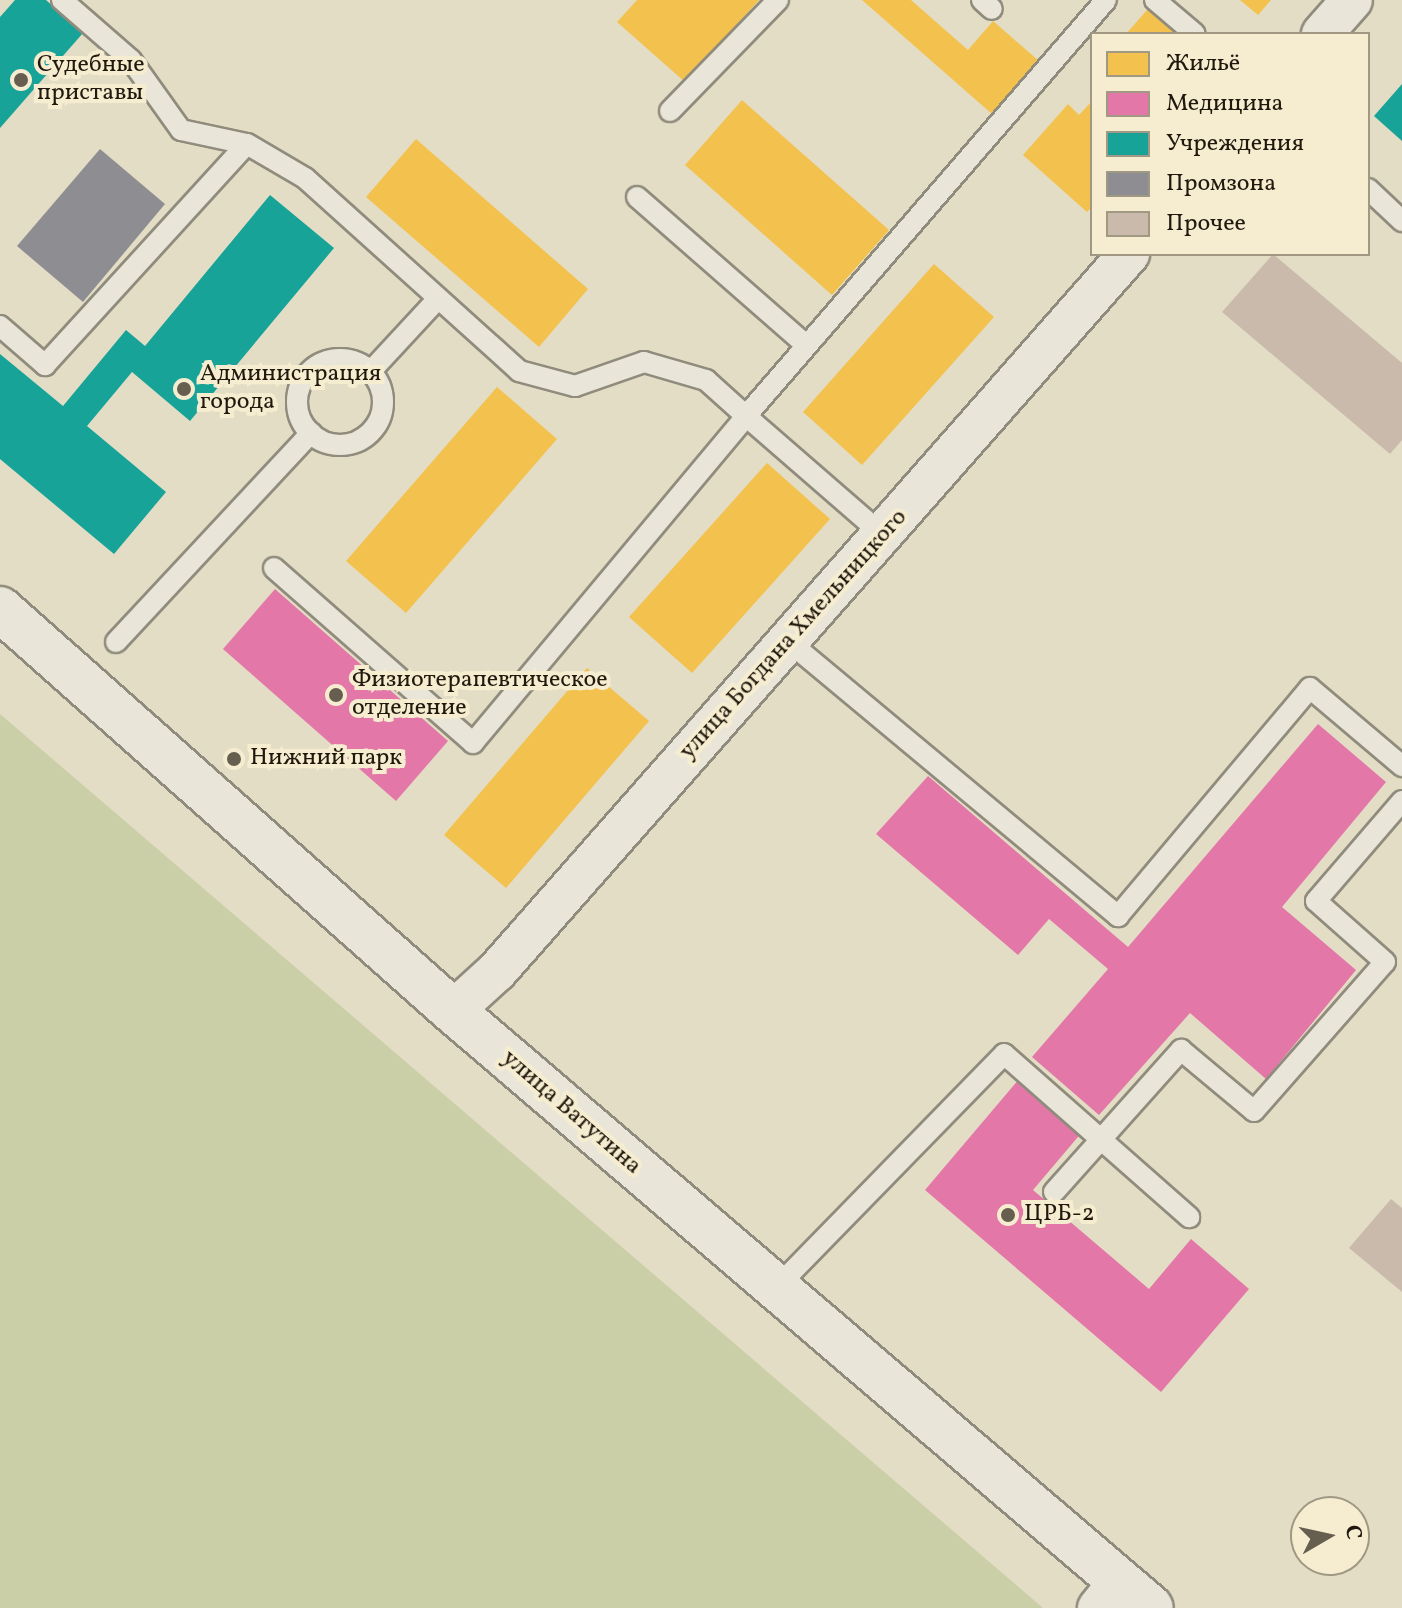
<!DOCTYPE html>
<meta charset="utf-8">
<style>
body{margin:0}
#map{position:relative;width:1402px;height:1608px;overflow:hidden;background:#e4ddc5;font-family:Vollkorn,serif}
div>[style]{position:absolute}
.green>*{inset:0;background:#cbcfa8}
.homes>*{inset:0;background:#f2c14e}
.health>*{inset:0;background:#e377a8}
.public>*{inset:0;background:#17a398}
.industry>*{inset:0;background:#8d8d92}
.building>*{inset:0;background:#cabaab}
.roads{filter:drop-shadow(2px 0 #908c7d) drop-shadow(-2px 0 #908c7d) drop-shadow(0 2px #908c7d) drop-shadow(0 -2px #908c7d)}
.service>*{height:20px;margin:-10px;padding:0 10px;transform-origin:10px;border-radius:10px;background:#e9e6d9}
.service>.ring{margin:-10px;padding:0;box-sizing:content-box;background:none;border:20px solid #e9e6d9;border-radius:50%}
.minor>*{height:40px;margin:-20px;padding:0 20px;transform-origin:20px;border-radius:20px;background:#e9e6d9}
.secondary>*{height:44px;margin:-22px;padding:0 22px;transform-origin:22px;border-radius:22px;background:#e9e6d9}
.dots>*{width:22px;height:22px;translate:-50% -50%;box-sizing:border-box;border:4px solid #f6edd1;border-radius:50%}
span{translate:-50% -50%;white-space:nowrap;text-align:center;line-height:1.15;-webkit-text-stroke:8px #f6edd1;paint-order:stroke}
.poi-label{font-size:24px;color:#22190e}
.left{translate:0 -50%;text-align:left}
.street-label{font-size:24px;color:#22190e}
.legend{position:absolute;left:1090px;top:32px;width:280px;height:224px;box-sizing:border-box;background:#f6edd1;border:2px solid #a19883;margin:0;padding:10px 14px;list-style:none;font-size:24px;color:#22190e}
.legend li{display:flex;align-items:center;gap:16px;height:40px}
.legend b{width:40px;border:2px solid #a19883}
.north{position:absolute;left:1290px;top:1496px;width:80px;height:80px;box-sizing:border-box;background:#f6edd1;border:2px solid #a19883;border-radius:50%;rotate:81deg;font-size:22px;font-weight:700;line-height:32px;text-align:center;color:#22190e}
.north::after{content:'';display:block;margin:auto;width:28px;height:36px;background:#665e4e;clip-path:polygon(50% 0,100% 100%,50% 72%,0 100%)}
</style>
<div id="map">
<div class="green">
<i style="clip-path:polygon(0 714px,1043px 1608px,0 1608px)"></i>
</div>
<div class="homes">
<i style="clip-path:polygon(637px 0,759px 0,685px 82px,617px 22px)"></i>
<i style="clip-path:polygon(862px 0,911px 0,968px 50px,993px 21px,1039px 61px,992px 114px)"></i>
<i style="clip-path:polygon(1240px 0,1271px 0,1258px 15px)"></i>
<i style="clip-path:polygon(1154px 2px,1190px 34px,1126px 34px)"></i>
<i style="clip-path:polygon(742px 100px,889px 230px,832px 295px,685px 165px)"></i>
<i style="clip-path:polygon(1092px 101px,1092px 207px,1087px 212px,1023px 155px,1068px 104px,1079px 115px)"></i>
<i style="clip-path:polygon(416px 139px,588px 289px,539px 347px,366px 197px)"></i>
<i style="clip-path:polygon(934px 264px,994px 317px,862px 465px,803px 412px)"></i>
<i style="clip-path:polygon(497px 387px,557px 439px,406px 613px,346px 561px)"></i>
<i style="clip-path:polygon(767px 463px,830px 519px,692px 673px,629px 617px)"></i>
<i style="clip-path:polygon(587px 668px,649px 721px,506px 888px,444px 835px)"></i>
</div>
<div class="health">
<i style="clip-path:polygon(275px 589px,448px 741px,396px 801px,223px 649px)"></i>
<i style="clip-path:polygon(1318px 724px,1386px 782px,1282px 907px,1356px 970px,1266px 1079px,1190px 1013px,1099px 1115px,1032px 1057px,1108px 969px,1049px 919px,1018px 955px,876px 834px,928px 776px,1128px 947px)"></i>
<i style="clip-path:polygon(1020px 1078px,1083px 1131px,1033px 1190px,1149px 1289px,1191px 1239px,1249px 1289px,1161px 1392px,925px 1190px)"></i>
</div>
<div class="public">
<i style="clip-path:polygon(15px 0,46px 0,83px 33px,0 128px,0 17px)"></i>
<i style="clip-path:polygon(1402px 84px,1402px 141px,1374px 116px)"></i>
<i style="clip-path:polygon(270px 195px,334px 248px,190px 421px,132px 372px,87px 426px,166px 492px,114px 554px,0 459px,0 354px,63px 406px,126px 330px,145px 346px)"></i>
</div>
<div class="industry">
<i style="clip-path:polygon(100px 149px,165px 204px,83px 302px,17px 246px)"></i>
</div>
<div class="building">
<i style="clip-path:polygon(1273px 254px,1402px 363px,1402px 440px,1390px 454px,1222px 312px)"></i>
<i style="clip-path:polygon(1391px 1199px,1402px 1208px,1402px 1292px,1349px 1248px)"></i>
</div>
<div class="roads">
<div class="service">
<i style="left:62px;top:0;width:91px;rotate:41deg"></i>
<i style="left:131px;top:60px;width:86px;rotate:54.5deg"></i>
<i style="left:181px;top:130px;width:67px;rotate:12deg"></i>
<i style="left:982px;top:0;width:13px;rotate:42deg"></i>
<i style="left:1155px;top:0;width:52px;rotate:40.4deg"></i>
<i style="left:670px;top:111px;width:155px;rotate:-45.8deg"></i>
<i style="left:1368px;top:189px;width:47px;rotate:43.3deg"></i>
<i style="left:637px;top:197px;width:223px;rotate:41.2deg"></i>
<i style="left:0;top:326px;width:60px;rotate:40.9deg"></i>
<i style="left:45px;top:365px;width:299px;rotate:-47.6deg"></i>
<i style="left:247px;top:144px;width:67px;rotate:30.4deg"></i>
<i style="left:305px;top:178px;width:288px;rotate:42deg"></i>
<i style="left:519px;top:371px;width:58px;rotate:15deg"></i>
<i style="left:575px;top:386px;width:73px;rotate:-19.2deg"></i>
<i style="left:644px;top:362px;width:65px;rotate:16.2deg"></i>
<i style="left:706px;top:380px;width:54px;rotate:42deg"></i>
<i style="left:746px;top:416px;width:550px;rotate:-49.13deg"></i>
<i class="ring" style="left:297px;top:359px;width:66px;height:66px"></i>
<i style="left:371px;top:371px;width:94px;rotate:-47.2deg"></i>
<i style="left:274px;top:568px;width:265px;rotate:41.3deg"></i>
<i style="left:473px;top:743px;width:426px;rotate:-50.1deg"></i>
<i style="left:746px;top:416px;width:181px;rotate:41deg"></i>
<i style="left:788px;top:641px;width:430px;rotate:39.8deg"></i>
<i style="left:1118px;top:916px;width:298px;rotate:-49.9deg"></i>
<i style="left:1310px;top:688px;width:121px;rotate:40.3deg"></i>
<i style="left:116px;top:642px;width:286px;rotate:-47deg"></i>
<i style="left:1054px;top:1192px;width:191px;rotate:-48.2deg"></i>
<i style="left:1181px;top:1050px;width:95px;rotate:39.9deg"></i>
<i style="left:1254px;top:1111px;width:198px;rotate:-48.7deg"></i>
<i style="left:1385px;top:962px;width:92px;rotate:-138.5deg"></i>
<i style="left:1316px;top:901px;width:132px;rotate:-49.3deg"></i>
<i style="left:775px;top:1289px;width:328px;rotate:-45.7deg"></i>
<i style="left:1004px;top:1054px;width:247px;rotate:41.4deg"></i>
</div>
<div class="minor">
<i style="left:1322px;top:34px;width:45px;rotate:-48.6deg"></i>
<i style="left:453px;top:1011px;width:59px;rotate:-42.3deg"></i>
<i style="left:497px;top:971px;width:956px;rotate:-48.61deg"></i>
<i style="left:1098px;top:1608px;width:33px;rotate:-51deg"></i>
</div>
<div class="secondary">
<i style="left:0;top:609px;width:606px;rotate:41.59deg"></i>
<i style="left:453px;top:1011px;width:918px;rotate:40.54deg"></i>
</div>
</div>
<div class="dots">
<i style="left:21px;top:80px;background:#665e4e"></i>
<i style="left:184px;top:389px;background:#665e4e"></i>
<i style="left:336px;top:695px;background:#665e4e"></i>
<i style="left:234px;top:759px;background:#665e4e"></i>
<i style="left:1008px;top:1215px;background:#665e4e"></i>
</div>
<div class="poi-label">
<span class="left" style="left:37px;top:80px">Судебные<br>приставы</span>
<span class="left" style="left:200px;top:389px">Администрация<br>города</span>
<span class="left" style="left:352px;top:695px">Физиотерапевтическое<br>отделение</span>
<span class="left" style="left:250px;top:759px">Нижний парк</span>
<span class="left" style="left:1024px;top:1215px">ЦРБ-2</span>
</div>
<div class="street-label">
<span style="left:794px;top:635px;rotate:-48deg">улица Богдана Хмельницкого</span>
<span style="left:571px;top:1113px;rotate:41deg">улица Ватутина</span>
</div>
<ul class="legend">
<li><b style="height:22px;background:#f2c14e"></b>Жильё</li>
<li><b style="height:22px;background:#e377a8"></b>Медицина</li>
<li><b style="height:22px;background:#17a398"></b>Учреждения</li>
<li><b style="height:22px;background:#8d8d92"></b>Промзона</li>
<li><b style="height:22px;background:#cabaab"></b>Прочее</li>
</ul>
<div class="north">С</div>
</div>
